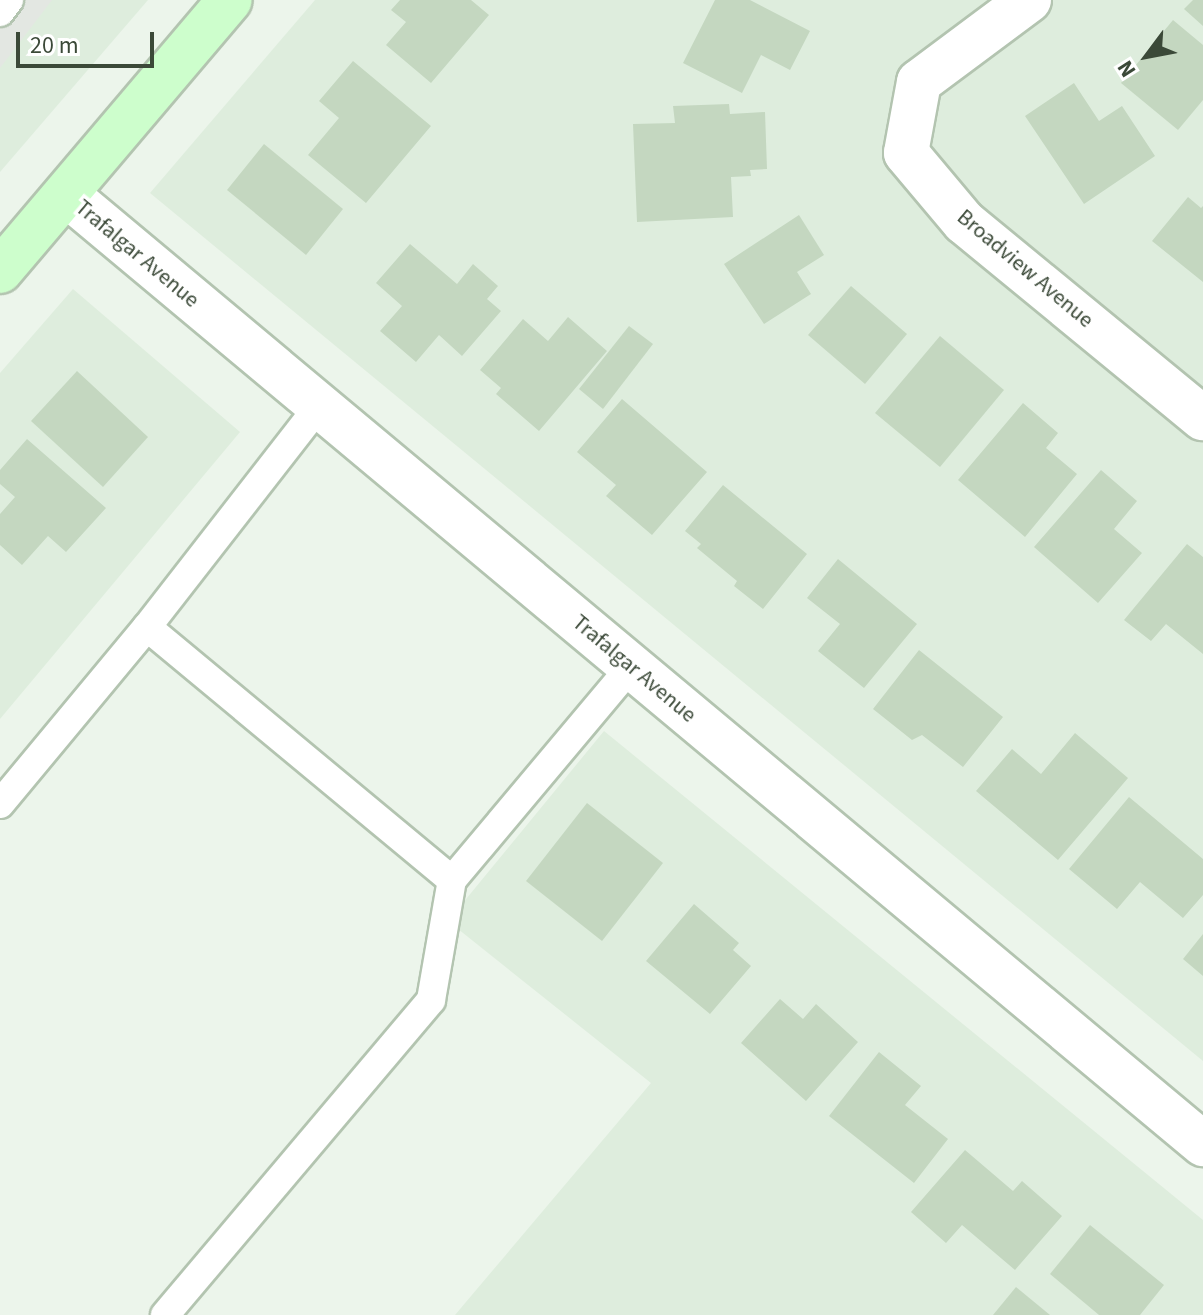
<!DOCTYPE html>
<style>
body{margin:0}
#map{position:relative;width:1203px;height:1315px;overflow:hidden;background:#ecf5eb;font-family:"Source Sans 3",sans-serif}
div>[style]{position:absolute}
.residential>*{inset:0;background:#deeddd}
.parking>*{inset:0;background:#e3e7e2}
.building>*{inset:0;background:#c4d7c0}
.roads{filter:drop-shadow(2px 0 #b3c4b0) drop-shadow(-2px 0 #b3c4b0) drop-shadow(0 2px #b3c4b0) drop-shadow(0 -2px #b3c4b0)}
.lane>*{height:28px;margin:-14px;padding:0 14px;transform-origin:14px;border-radius:14px;background:#fff}
.street>*{height:44px;margin:-22px;padding:0 22px;transform-origin:22px;border-radius:22px;background:#fff}
.secondary>*{height:44px;margin:-22px;padding:0 22px;transform-origin:22px;border-radius:22px;background:#cdfecc}
span{translate:-50% -50%;white-space:nowrap;text-align:center;line-height:1.15;-webkit-text-stroke:7px #fff;paint-order:stroke}
.street-label{font-size:22px;color:#3b4938}
.north{position:absolute;left:1107px;top:16px;width:80px;height:80px;-webkit-text-stroke:6px #fff;paint-order:stroke;rotate:238deg;font-size:22px;font-weight:700;line-height:32px;text-align:center;color:#3b4938}
.north::after{content:'';display:block;margin:auto;width:28px;height:36px;background:#3b4938;clip-path:polygon(50% 0,100% 100%,50% 72%,0 100%)}
.scale{position:absolute;left:16px;top:32px;width:138px;height:36px;box-sizing:border-box;border:4px solid #3b4938;border-top:0;padding-left:10px;font-size:24px;line-height:28px;white-space:nowrap;color:#3b4938;-webkit-text-stroke:6px #fff;paint-order:stroke}
</style>
<div id="map">
<div class="residential">
<i style="clip-path:polygon(0 0,148px 0,0 172px)"></i>
<i style="clip-path:polygon(315px 0,1203px 0,1203px 1061px,150px 193px)"></i>
<i style="clip-path:polygon(73px 289px,240px 432px,0 719px,0 373px)"></i>
<i style="clip-path:polygon(604px 731px,1203px 1220px,1203px 1315px,455px 1315px,651px 1083px,448px 921px)"></i>
</div>
<div class="parking">
<i style="clip-path:polygon(0 0,52px 0,0 68px)"></i>
</div>
<div class="building">
<i style="clip-path:polygon(400px 0,471px 0,489px 15px,431px 83px,386px 45px,406px 22px,391px 10px)"></i>
<i style="clip-path:polygon(715px 0,750px 0,810px 31px,790px 70px,761px 55px,742px 93px,683px 63px)"></i>
<i style="clip-path:polygon(1193px 0,1203px 0,1203px 26px,1184px 9px)"></i>
<i style="clip-path:polygon(1173px 20px,1203px 45px,1203px 100px,1178px 130px,1121px 83px)"></i>
<i style="clip-path:polygon(353px 61px,431px 126px,366px 203px,308px 155px,339px 118px,319px 101px)"></i>
<i style="clip-path:polygon(1074px 83px,1099px 121px,1122px 106px,1155px 156px,1084px 204px,1025px 116px)"></i>
<i style="clip-path:polygon(729px 104px,730px 114px,765px 112px,767px 169px,750px 170px,751px 176px,731px 177px,733px 217px,637px 222px,633px 124px,675px 123px,673px 106px)"></i>
<i style="clip-path:polygon(264px 144px,343px 209px,306px 255px,227px 190px)"></i>
<i style="clip-path:polygon(1188px 197px,1201px 208px,1203px 206px,1203px 282px,1152px 241px)"></i>
<i style="clip-path:polygon(799px 215px,824px 255px,797px 272px,811px 294px,764px 324px,724px 264px)"></i>
<i style="clip-path:polygon(410px 244px,457px 284px,473px 264px,498px 286px,487px 299px,501px 311px,462px 356px,439px 335px,416px 362px,380px 331px,402px 306px,376px 283px)"></i>
<i style="clip-path:polygon(851px 286px,907px 334px,865px 384px,808px 335px)"></i>
<i style="clip-path:polygon(568px 317px,607px 351px,539px 431px,496px 394px,501px 388px,480px 370px,523px 319px,548px 341px)"></i>
<i style="clip-path:polygon(629px 326px,653px 344px,603px 409px,579px 389px)"></i>
<i style="clip-path:polygon(940px 336px,1004px 390px,940px 467px,875px 413px)"></i>
<i style="clip-path:polygon(77px 371px,148px 437px,103px 487px,31px 421px)"></i>
<i style="clip-path:polygon(622px 399px,707px 472px,652px 535px,606px 496px,616px 485px,577px 452px)"></i>
<i style="clip-path:polygon(1023px 403px,1058px 433px,1046px 448px,1077px 474px,1025px 537px,958px 480px)"></i>
<i style="clip-path:polygon(27px 439px,106px 508px,66px 552px,48px 536px,22px 565px,0 545px,0 514px,15px 497px,0 484px,0 470px)"></i>
<i style="clip-path:polygon(1101px 470px,1137px 501px,1114px 529px,1142px 553px,1098px 603px,1034px 547px)"></i>
<i style="clip-path:polygon(723px 485px,807px 554px,763px 609px,734px 586px,737px 581px,697px 548px,701px 544px,685px 531px)"></i>
<i style="clip-path:polygon(1187px 544px,1203px 557px,1203px 654px,1166px 624px,1151px 641px,1124px 620px)"></i>
<i style="clip-path:polygon(838px 559px,917px 624px,864px 688px,818px 651px,840px 624px,807px 598px)"></i>
<i style="clip-path:polygon(919px 650px,1003px 717px,963px 767px,922px 735px,912px 740px,873px 709px)"></i>
<i style="clip-path:polygon(1075px 733px,1128px 778px,1058px 860px,976px 791px,1012px 749px,1041px 774px)"></i>
<i style="clip-path:polygon(1129px 797px,1203px 859px,1203px 895px,1183px 918px,1140px 882px,1117px 909px,1069px 869px)"></i>
<i style="clip-path:polygon(587px 803px,663px 863px,602px 941px,526px 881px)"></i>
<i style="clip-path:polygon(694px 904px,739px 943px,733px 950px,751px 966px,710px 1014px,646px 961px)"></i>
<i style="clip-path:polygon(1203px 934px,1203px 976px,1183px 959px)"></i>
<i style="clip-path:polygon(780px 999px,803px 1019px,816px 1004px,858px 1042px,806px 1101px,741px 1043px)"></i>
<i style="clip-path:polygon(879px 1052px,921px 1086px,905px 1105px,948px 1139px,914px 1183px,829px 1116px)"></i>
<i style="clip-path:polygon(965px 1150px,1013px 1191px,1022px 1181px,1062px 1216px,1015px 1270px,962px 1225px,946px 1243px,911px 1212px)"></i>
<i style="clip-path:polygon(1090px 1225px,1164px 1285px,1140px 1315px,1099px 1315px,1050px 1274px)"></i>
<i style="clip-path:polygon(1016px 1287px,1050px 1315px,993px 1315px)"></i>
</div>
<div class="roads">
<div class="lane">
<i style="left:0;top:12px;width:15px;rotate:-53deg"></i>
<i style="left:319px;top:406px;width:280px;rotate:127.9deg"></i>
<i style="left:147px;top:627px;width:396px;rotate:39.7deg"></i>
<i style="left:452px;top:880px;width:278px;rotate:-50deg"></i>
<i style="left:0;top:804px;width:230px;rotate:-50.3deg"></i>
<i style="left:165px;top:1315px;width:412px;rotate:-49.8deg"></i>
<i style="left:431px;top:1000px;width:122px;rotate:-80.1deg"></i>
</div>
<div class="street">
<i style="left:1029px;top:0;width:137px;rotate:143.3deg"></i>
<i style="left:919px;top:82px;width:72px;rotate:100.4deg"></i>
<i style="left:906px;top:153px;width:90px;rotate:50deg"></i>
<i style="left:964px;top:222px;width:309px;rotate:39.4deg"></i>
<i style="left:66px;top:194px;width:1482px;rotate:39.88deg"></i>
</div>
<div class="secondary">
<i style="left:0;top:271px;width:355px;rotate:-49.7deg"></i>
</div>
</div>
<div class="street-label">
<span style="left:137px;top:254px;rotate:40deg">Trafalgar Avenue</span>
<span style="left:1025px;top:269px;rotate:40deg">Broadview Avenue</span>
<span style="left:634px;top:669px;rotate:40deg">Trafalgar Avenue</span>
</div>
<div class="north">N</div>
<div class="scale">20 m</div>
</div>
